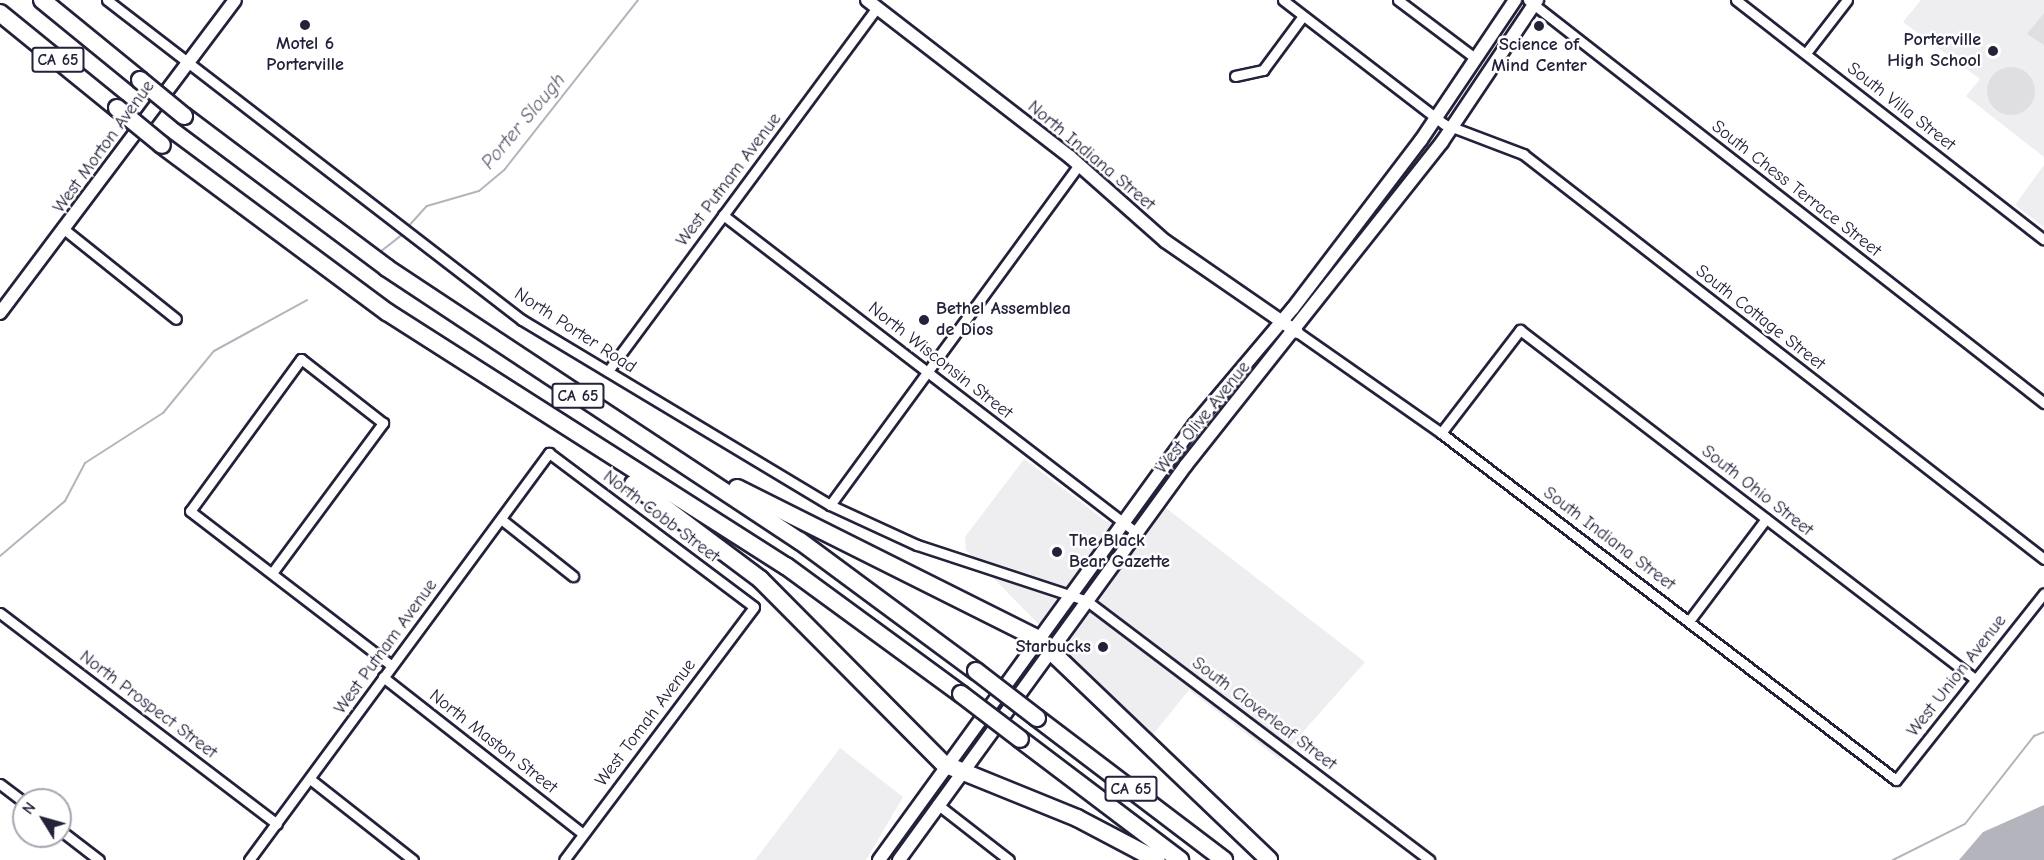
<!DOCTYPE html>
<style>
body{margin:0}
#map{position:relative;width:2044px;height:860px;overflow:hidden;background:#fff;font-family:"Comic Neue",sans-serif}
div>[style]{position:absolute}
.built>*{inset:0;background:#eeeef1}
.green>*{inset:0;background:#dfdfe2}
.round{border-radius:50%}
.water>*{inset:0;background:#b4b4bc}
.stream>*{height:2px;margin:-1px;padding:0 1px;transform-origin:1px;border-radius:1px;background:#b4b4bc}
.roads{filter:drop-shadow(2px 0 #22223b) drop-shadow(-2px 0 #22223b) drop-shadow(0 2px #22223b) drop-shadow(0 -2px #22223b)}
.minor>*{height:9px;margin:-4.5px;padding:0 4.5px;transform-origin:4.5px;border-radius:4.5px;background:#fff}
.secondary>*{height:12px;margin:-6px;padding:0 6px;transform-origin:6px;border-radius:6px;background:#fff}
.motorway>*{height:16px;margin:-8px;padding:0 8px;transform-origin:8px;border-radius:8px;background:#fff}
.bridges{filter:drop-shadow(2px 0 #22223b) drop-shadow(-2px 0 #22223b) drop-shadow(0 2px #22223b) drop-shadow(0 -2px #22223b)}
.motorway-bridge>*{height:16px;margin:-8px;padding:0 8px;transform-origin:8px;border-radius:8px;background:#fff}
.dots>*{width:16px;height:16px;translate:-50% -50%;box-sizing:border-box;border:3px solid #fff;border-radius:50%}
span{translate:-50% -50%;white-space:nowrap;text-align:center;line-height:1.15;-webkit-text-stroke:5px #fff;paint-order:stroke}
.shield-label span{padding:2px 4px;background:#fff;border:2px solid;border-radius:4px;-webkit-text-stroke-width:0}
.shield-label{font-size:16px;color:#22223b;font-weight:700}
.poi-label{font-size:18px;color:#22223b;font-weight:700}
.right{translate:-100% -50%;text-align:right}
.left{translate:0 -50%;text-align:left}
.street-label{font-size:18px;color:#22223b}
.water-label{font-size:20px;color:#5c5c6f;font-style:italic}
.north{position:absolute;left:12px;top:788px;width:60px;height:60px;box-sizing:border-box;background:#fff;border:2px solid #a7a7b1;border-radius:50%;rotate:307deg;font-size:16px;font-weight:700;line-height:24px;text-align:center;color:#22223b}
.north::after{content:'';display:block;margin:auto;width:21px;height:27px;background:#22223b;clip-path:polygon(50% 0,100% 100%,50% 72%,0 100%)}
</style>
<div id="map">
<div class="built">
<i style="clip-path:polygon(1921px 0,2044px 0,2044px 157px,1966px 96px,1980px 79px,1903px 22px)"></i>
<i style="clip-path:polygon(2044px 165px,2044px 227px,2015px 205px)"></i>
<i style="clip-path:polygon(1024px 459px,1107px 522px,1166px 508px,1365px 662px,1279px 759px,1189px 690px,1150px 738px,966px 550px,965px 537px)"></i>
<i style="clip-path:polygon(840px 748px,903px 797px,866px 860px,755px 860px)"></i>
</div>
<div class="green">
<i style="clip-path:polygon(2044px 13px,2044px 45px,2027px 34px)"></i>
<i class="round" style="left:1987px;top:67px;width:48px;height:48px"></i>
</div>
<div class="water">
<i style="clip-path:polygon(2044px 805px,2044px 860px,1959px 860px,1983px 832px)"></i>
</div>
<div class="stream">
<i style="left:406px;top:229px;width:31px;rotate:-48deg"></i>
<i style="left:427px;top:206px;width:54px;rotate:-16.1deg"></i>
<i style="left:479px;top:191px;width:34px;rotate:-40deg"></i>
<i style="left:505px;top:169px;width:215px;rotate:-51.8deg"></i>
<i style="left:380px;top:252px;width:29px;rotate:-38deg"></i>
<i style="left:0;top:556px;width:85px;rotate:-40.2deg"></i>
<i style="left:65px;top:501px;width:43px;rotate:-62.2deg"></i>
<i style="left:85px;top:463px;width:93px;rotate:-32.7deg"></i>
<i style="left:163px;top:413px;width:80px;rotate:-50.6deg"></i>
<i style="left:214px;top:351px;width:106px;rotate:-28.7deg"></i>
<i style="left:1893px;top:860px;width:80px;rotate:-26.6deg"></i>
<i style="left:1965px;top:824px;width:112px;rotate:-51.9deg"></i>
<i style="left:2034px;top:736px;width:11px;rotate:-22deg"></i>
</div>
<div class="roads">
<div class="minor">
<i style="left:107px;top:0;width:524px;rotate:37.64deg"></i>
<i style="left:522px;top:320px;width:359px;rotate:31deg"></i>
<i style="left:830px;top:505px;width:96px;rotate:24.7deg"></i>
<i style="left:917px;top:545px;width:179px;rotate:18.2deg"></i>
<i style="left:1087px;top:601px;width:429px;rotate:37.1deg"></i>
<i style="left:1283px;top:0;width:203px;rotate:37.6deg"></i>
<i style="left:1444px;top:124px;width:85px;rotate:20.8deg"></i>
<i style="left:1523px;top:154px;width:660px;rotate:37.86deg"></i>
<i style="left:1398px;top:0;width:96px;rotate:37deg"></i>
<i style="left:1528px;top:0;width:655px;rotate:37.99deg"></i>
<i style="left:1736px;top:0;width:390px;rotate:37.9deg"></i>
<i style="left:1806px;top:53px;width:67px;rotate:-52.3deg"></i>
<i style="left:1235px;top:76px;width:29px;rotate:-12deg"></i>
<i style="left:1263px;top:70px;width:67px;rotate:-53.5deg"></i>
<i style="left:723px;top:215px;width:522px;rotate:37.53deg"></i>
<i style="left:65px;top:230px;width:142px;rotate:38.7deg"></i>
<i style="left:1297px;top:332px;width:176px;rotate:35deg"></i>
<i style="left:1441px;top:433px;width:572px;rotate:37.33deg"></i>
<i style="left:1896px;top:780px;width:238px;rotate:-51.6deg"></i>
<i style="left:608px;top:371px;width:452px;rotate:-53.5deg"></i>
<i style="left:1441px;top:433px;width:130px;rotate:-52.5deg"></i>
<i style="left:1520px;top:330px;width:573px;rotate:37.49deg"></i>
<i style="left:830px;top:505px;width:421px;rotate:-53.8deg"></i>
<i style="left:501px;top:519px;width:92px;rotate:38.4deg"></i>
<i style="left:272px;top:573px;width:187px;rotate:-53.5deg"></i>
<i style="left:383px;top:423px;width:104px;rotate:-142deg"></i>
<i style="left:301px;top:359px;width:188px;rotate:126.1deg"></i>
<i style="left:190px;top:511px;width:253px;rotate:37.5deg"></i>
<i style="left:0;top:613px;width:348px;rotate:37.3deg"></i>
<i style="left:1689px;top:621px;width:128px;rotate:-53deg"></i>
<i style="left:383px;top:677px;width:254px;rotate:38.1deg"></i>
<i style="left:310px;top:779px;width:131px;rotate:38.2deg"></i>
<i style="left:0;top:784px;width:30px;rotate:37deg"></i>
<i style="left:937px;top:804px;width:91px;rotate:37.9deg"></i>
<i style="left:60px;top:830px;width:49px;rotate:37.6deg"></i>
<i style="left:249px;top:860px;width:506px;rotate:-53.61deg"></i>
<i style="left:549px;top:453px;width:256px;rotate:36.9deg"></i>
<i style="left:754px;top:607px;width:316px;rotate:126.9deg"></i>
</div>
<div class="secondary">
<i style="left:867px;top:0;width:257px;rotate:37.7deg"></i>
<i style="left:1070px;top:157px;width:127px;rotate:41.5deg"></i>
<i style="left:1165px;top:241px;width:160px;rotate:34.6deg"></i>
<i style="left:0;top:313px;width:391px;rotate:-53.1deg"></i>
<i style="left:879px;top:860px;width:538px;rotate:-54.07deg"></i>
<i style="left:1195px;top:424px;width:152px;rotate:-49.8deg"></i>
<i style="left:1293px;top:308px;width:211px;rotate:-52.7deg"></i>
<i style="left:1421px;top:140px;width:169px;rotate:-56.1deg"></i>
<i style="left:899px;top:860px;width:488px;rotate:-54deg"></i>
<i style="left:1186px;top:465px;width:412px;rotate:-51.6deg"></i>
<i style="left:1442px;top:142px;width:171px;rotate:-56.2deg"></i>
</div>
<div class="motorway">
<i style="left:42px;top:0;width:127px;rotate:39.2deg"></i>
<i style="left:0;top:13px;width:151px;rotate:39.1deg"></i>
<i style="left:184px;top:116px;width:254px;rotate:36.8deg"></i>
<i style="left:387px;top:268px;width:495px;rotate:33.5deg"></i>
<i style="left:800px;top:541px;width:219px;rotate:36.5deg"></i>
<i style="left:162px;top:145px;width:280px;rotate:36.6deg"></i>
<i style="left:387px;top:312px;width:473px;rotate:32.5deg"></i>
<i style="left:786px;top:566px;width:217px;rotate:36.2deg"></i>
<i style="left:633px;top:484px;width:159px;rotate:36.8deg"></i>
<i style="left:760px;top:579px;width:261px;rotate:45.2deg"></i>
<i style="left:944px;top:764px;width:144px;rotate:22.1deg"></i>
<i style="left:1077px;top:818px;width:90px;rotate:27.7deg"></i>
<i style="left:737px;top:488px;width:335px;rotate:26.6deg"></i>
<i style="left:1037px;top:638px;width:321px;rotate:43.7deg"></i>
<i style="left:1037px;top:718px;width:235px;rotate:37.2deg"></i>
<i style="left:1020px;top:739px;width:201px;rotate:37.1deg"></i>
</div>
</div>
<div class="bridges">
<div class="motorway-bridge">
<i style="left:140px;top:80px;width:57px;rotate:39.3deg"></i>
<i style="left:117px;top:108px;width:58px;rotate:39.4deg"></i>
<i style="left:976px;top:671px;width:77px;rotate:37.6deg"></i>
<i style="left:961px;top:694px;width:74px;rotate:37.3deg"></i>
</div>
</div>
<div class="dots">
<i style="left:305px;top:25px;background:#22223b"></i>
<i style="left:1539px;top:26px;background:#22223b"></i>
<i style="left:1993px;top:51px;background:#22223b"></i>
<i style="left:924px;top:320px;background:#22223b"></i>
<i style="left:1057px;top:552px;background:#22223b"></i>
<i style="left:1103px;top:647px;background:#22223b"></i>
</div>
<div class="shield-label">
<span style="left:58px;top:60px">CA 65</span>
<span style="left:578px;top:396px">CA 65</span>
<span style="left:1131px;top:789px">CA 65</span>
</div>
<div class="poi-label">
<span class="right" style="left:1981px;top:51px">Porterville<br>High School</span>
<span style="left:305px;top:55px">Motel 6<br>Porterville</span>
<span style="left:1539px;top:56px">Science of<br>Mind Center</span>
<span class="left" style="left:936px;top:320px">Bethel Assemblea<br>de Dios</span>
<span class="left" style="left:1069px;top:552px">The Black<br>Bear Gazette</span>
<span class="right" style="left:1091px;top:647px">Starbucks</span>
</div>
<div class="street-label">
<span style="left:1901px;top:107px;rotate:38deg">South Villa Street</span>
<span style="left:104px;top:147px;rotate:-54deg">West Morton Avenue</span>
<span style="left:1091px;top:156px;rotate:40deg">North Indiana Street</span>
<span style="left:729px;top:180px;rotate:-53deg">West Putnam Avenue</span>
<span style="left:1796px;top:189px;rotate:38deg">South Chess Terrace Street</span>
<span style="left:1760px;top:318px;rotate:38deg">South Cottage Street</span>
<span style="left:575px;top:331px;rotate:33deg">North Porter Road</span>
<span style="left:940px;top:361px;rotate:38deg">North Wisconsin Street</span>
<span style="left:1203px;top:418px;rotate:-51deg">West Olive Avenue</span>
<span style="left:1757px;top:491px;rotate:38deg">South Ohio Street</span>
<span style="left:661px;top:517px;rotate:37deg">North Cobb Street</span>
<span style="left:1609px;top:539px;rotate:37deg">South Indiana Street</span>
<span style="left:386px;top:647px;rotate:-54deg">West Putnam Avenue</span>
<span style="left:1957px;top:676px;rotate:-52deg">West Union Avenue</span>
<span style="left:148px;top:705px;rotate:37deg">North Prospect Street</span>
<span style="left:1264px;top:714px;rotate:37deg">South Cloverleaf Street</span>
<span style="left:646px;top:723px;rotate:-53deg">West Tomah Avenue</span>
<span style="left:493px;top:742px;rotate:38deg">North Maston Street</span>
</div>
<div class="water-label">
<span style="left:523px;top:121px;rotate:-50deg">Porter Slough</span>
</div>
<div class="north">N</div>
</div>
